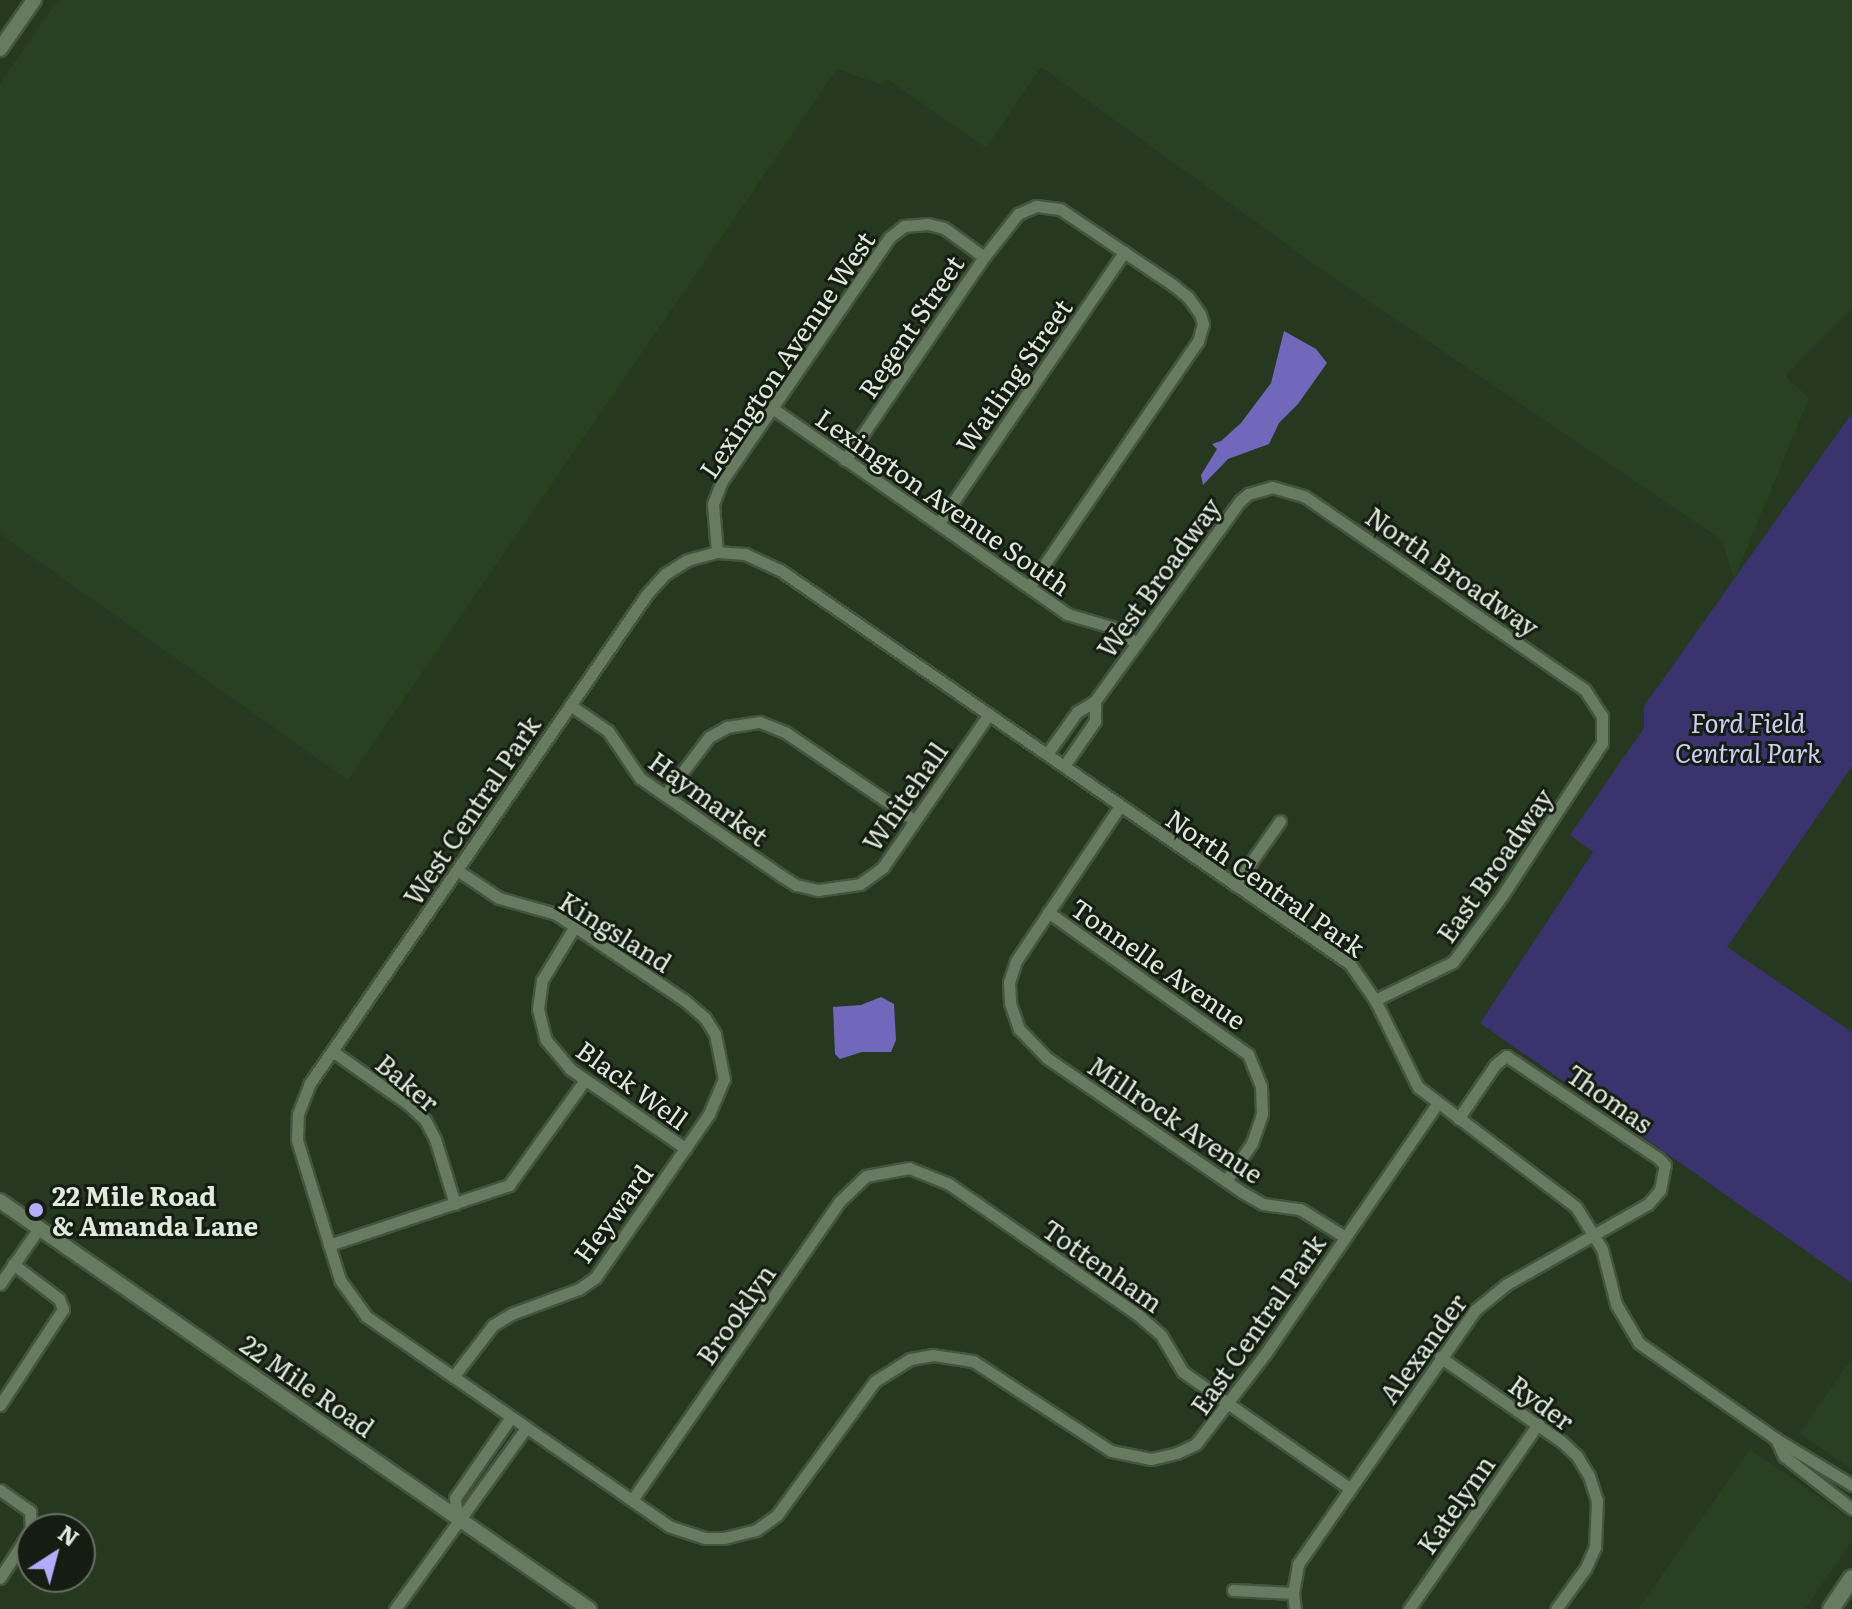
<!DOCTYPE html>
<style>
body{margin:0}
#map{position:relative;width:1852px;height:1609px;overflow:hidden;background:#263820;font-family:Literata,serif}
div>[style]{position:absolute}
.built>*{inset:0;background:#294022}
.green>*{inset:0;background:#3a336e}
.water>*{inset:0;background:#7168bc}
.roads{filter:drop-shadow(2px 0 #44543f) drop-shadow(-2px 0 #44543f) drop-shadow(0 2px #44543f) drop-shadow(0 -2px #44543f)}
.minor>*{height:11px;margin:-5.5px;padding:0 5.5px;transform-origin:5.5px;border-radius:5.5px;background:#667b60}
.tertiary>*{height:14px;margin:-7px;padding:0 7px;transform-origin:7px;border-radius:7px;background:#667b60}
.secondary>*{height:16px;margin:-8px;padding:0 8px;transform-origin:8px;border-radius:8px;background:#667b60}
.dots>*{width:22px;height:22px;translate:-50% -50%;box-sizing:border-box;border:4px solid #151d12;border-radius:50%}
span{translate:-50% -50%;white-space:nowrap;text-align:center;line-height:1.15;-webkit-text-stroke:6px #151d12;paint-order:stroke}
.street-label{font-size:26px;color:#dfeadb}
.park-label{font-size:26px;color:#cfcdfb;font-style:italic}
.poi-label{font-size:26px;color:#dfeadb;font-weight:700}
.left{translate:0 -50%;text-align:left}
.north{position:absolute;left:16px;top:1513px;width:80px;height:80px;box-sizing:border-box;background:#151d12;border:2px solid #666f62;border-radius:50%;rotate:36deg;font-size:22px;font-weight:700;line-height:32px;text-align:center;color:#dfeadb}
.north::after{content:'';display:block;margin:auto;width:28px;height:36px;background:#b2adfa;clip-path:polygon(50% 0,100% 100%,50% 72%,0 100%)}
</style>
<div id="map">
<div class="built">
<i style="clip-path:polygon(58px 0,1852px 0,1852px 308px,1785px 376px,1809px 398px,1734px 579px,1722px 540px,1318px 267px,1041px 67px,986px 148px,887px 79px,882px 85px,837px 69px,348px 780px,0 534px,0 83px)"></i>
<i style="clip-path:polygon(1852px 1358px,1852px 1470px,1800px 1433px)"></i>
<i style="clip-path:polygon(1750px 1449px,1852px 1520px,1852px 1541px,1805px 1609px,1638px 1609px)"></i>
</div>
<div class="green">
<i style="clip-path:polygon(1852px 413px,1852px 766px,1727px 947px,1852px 1032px,1852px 1283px,1480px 1023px,1593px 852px,1570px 835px,1644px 728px,1644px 706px)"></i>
</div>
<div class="water">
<i style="clip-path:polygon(1284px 331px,1316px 349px,1327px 363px,1298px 404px,1279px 423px,1269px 444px,1228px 459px,1203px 485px,1201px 475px,1217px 449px,1212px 444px,1221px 441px,1241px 423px,1271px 383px)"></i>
<i style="clip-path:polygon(881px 997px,894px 1004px,896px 1040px,891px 1052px,862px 1052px,840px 1059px,835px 1054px,833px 1007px,861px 1005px)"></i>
</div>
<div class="roads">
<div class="minor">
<i style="left:772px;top:408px;width:360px;rotate:34.9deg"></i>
<i style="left:1067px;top:614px;width:50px;rotate:16.3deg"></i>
<i style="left:1115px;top:628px;width:26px;rotate:36deg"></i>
<i style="left:845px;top:460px;width:246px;rotate:-55.6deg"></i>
<i style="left:984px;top:257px;width:55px;rotate:-51.7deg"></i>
<i style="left:1018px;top:214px;width:20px;rotate:-24deg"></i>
<i style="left:1036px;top:206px;width:24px;rotate:7deg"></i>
<i style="left:1060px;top:209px;width:136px;rotate:33.9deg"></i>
<i style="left:1173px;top:285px;width:19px;rotate:39deg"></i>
<i style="left:1188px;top:297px;width:21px;rotate:55deg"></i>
<i style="left:1200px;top:314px;width:10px;rotate:73deg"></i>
<i style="left:1203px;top:324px;width:18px;rotate:106deg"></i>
<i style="left:1198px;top:341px;width:298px;rotate:124.5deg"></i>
<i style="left:938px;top:524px;width:330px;rotate:-55.6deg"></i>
<i style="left:717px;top:552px;width:48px;rotate:-94.8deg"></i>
<i style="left:713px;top:504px;width:25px;rotate:-69deg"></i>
<i style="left:722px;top:481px;width:296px;rotate:-55.5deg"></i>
<i style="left:890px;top:237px;width:18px;rotate:-38deg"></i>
<i style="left:904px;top:226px;width:24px;rotate:-5deg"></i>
<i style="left:928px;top:224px;width:16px;rotate:14deg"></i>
<i style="left:944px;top:228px;width:49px;rotate:35.9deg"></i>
<i style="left:570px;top:705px;width:46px;rotate:34.4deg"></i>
<i style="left:608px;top:731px;width:57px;rotate:55.8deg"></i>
<i style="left:640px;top:778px;width:170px;rotate:34.7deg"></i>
<i style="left:780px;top:875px;width:19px;rotate:32deg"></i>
<i style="left:796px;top:885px;width:23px;rotate:13deg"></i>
<i style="left:818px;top:890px;width:42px;rotate:-8.1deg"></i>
<i style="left:860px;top:884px;width:29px;rotate:-36deg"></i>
<i style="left:883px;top:867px;width:186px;rotate:-55.3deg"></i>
<i style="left:1047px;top:754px;width:52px;rotate:-54.5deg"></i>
<i style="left:1077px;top:712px;width:21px;rotate:-31deg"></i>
<i style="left:1095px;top:701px;width:247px;rotate:-54.1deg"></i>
<i style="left:1240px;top:501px;width:11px;rotate:-41deg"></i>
<i style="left:1248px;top:494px;width:25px;rotate:-16deg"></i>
<i style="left:1272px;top:487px;width:33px;rotate:16deg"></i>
<i style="left:1304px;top:496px;width:341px;rotate:34.6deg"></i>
<i style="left:1585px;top:690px;width:31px;rotate:57deg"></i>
<i style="left:1602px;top:716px;width:27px;rotate:90deg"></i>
<i style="left:1602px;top:743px;width:183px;rotate:123.2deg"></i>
<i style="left:1502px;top:896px;width:82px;rotate:126.6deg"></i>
<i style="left:1453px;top:962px;width:87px;rotate:154deg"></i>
<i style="left:1064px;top:766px;width:55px;rotate:-55.4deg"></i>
<i style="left:1095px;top:721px;width:20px;rotate:-90deg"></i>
<i style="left:665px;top:795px;width:73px;rotate:-52.8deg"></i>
<i style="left:709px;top:737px;width:21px;rotate:-29deg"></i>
<i style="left:727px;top:727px;width:33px;rotate:-9deg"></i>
<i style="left:760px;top:722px;width:27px;rotate:22deg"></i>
<i style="left:785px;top:732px;width:156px;rotate:34.3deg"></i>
<i style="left:1120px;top:806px;width:187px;rotate:123.9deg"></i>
<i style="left:1016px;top:961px;width:22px;rotate:108deg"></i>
<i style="left:1009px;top:982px;width:21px;rotate:87deg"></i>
<i style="left:1010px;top:1003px;width:28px;rotate:71deg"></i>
<i style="left:1019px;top:1029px;width:40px;rotate:46deg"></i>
<i style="left:1047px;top:1058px;width:237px;rotate:34.5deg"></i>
<i style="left:1242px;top:1192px;width:24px;rotate:30deg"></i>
<i style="left:1263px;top:1204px;width:37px;rotate:8deg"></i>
<i style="left:1300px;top:1209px;width:53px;rotate:31.9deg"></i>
<i style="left:1235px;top:885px;width:78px;rotate:-54.9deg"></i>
<i style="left:1048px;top:912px;width:245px;rotate:35.4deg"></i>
<i style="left:1248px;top:1054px;width:35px;rotate:68deg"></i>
<i style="left:1261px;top:1086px;width:28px;rotate:88deg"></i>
<i style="left:1262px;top:1114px;width:31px;rotate:109deg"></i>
<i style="left:1252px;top:1143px;width:46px;rotate:124.4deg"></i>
<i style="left:575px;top:926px;width:63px;rotate:121.4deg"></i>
<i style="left:542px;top:980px;width:29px;rotate:98deg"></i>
<i style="left:538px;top:1009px;width:32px;rotate:76deg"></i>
<i style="left:546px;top:1040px;width:38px;rotate:50deg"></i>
<i style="left:570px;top:1069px;width:140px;rotate:34.5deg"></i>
<i style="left:332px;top:1051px;width:93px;rotate:34.9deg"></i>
<i style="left:408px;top:1104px;width:23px;rotate:43deg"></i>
<i style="left:425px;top:1120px;width:21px;rotate:62deg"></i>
<i style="left:435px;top:1139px;width:68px;rotate:72.9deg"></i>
<i style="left:1437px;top:1104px;width:303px;rotate:124.5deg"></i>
<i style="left:1265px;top:1354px;width:113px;rotate:127.5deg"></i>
<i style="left:1196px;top:1444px;width:21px;rotate:155deg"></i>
<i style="left:1177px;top:1453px;width:27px;rotate:167deg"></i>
<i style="left:1151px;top:1459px;width:41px;rotate:-168.7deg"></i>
<i style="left:1111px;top:1451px;width:165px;rotate:-146.9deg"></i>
<i style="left:973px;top:1361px;width:40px;rotate:-171.5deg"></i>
<i style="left:933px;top:1355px;width:23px;rotate:170deg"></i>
<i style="left:910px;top:1359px;width:41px;rotate:147.8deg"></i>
<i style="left:875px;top:1381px;width:166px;rotate:126.2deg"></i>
<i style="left:777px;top:1515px;width:26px;rotate:144deg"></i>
<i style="left:756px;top:1530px;width:33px;rotate:166deg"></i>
<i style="left:724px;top:1538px;width:19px;rotate:180deg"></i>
<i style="left:705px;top:1538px;width:38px;rotate:-162deg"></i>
<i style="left:669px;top:1526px;width:369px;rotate:-145.3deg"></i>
<i style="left:366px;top:1316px;width:44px;rotate:-125.8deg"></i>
<i style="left:340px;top:1280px;width:146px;rotate:-107.1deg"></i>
<i style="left:297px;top:1140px;width:26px;rotate:-88deg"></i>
<i style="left:298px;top:1114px;width:33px;rotate:-69deg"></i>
<i style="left:310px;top:1083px;width:594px;rotate:-55.43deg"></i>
<i style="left:647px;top:594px;width:27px;rotate:-48deg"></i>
<i style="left:665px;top:574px;width:26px;rotate:-32deg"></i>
<i style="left:687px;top:560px;width:31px;rotate:-15deg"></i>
<i style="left:717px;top:552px;width:28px;rotate:4deg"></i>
<i style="left:745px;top:554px;width:38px;rotate:25deg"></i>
<i style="left:780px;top:570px;width:693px;rotate:34.65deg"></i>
<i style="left:1350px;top:964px;width:44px;rotate:55.2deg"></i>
<i style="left:1375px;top:1000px;width:97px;rotate:63.7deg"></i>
<i style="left:1418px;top:1087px;width:198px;rotate:37.2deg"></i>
<i style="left:1576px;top:1207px;width:49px;rotate:58.2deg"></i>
<i style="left:1602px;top:1249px;width:57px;rotate:75.7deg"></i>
<i style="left:1616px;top:1304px;width:45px;rotate:59.5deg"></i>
<i style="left:1639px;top:1343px;width:167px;rotate:35deg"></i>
<i style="left:1776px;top:1439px;width:89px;rotate:31.2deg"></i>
<i style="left:329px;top:1245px;width:190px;rotate:-18.4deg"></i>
<i style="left:509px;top:1185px;width:130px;rotate:-54.1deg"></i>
<i style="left:0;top:1284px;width:68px;rotate:-55.1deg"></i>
<i style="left:1440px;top:1357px;width:147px;rotate:34.8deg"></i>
<i style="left:1561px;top:1441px;width:22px;rotate:43deg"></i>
<i style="left:1577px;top:1456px;width:23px;rotate:59deg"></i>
<i style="left:1589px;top:1476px;width:25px;rotate:72deg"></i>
<i style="left:1597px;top:1500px;width:47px;rotate:92.4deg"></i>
<i style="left:1595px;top:1547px;width:24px;rotate:114deg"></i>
<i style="left:1585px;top:1569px;width:49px;rotate:125.9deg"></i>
<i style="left:453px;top:1377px;width:66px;rotate:-52.4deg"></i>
<i style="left:493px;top:1325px;width:21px;rotate:-31deg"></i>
<i style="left:511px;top:1314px;width:72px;rotate:-20.2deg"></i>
<i style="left:579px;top:1289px;width:19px;rotate:-35deg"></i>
<i style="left:595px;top:1278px;width:200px;rotate:-55.2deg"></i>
<i style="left:709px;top:1114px;width:38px;rotate:-67deg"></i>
<i style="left:724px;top:1079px;width:46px;rotate:-101.3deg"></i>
<i style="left:715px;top:1034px;width:19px;rotate:-122deg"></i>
<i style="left:705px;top:1018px;width:28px;rotate:-139deg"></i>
<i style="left:684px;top:1000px;width:154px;rotate:-146.1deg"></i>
<i style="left:556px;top:914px;width:59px;rotate:-164.3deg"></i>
<i style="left:499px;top:898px;width:50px;rotate:-146.3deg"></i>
<i style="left:0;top:1405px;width:115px;rotate:-56.7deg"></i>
<i style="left:63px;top:1309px;width:11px;rotate:-112deg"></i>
<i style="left:59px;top:1299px;width:58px;rotate:-142.7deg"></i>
<i style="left:1776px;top:1439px;width:19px;rotate:65deg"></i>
<i style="left:1784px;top:1456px;width:86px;rotate:37.9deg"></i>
<i style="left:0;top:1490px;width:37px;rotate:35deg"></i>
<i style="left:30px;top:1511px;width:19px;rotate:87deg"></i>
<i style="left:31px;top:1530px;width:57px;rotate:122.9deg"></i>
<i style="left:632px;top:1500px;width:363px;rotate:-55.2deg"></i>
<i style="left:839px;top:1202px;width:37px;rotate:-44deg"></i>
<i style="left:866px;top:1176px;width:44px;rotate:-10.5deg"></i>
<i style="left:909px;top:1168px;width:43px;rotate:21.8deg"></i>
<i style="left:949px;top:1184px;width:230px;rotate:34.7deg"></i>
<i style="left:1138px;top:1315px;width:30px;rotate:41deg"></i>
<i style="left:1161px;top:1335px;width:43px;rotate:59.3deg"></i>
<i style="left:1183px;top:1372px;width:203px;rotate:34.9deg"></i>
<i style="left:457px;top:1518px;width:20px;rotate:-96deg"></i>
<i style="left:455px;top:1498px;width:98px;rotate:-55.3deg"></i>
<i style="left:1233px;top:1590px;width:60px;rotate:2.9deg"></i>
<i style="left:395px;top:1609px;width:223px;rotate:-54.1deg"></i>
<i style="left:1295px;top:1609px;width:16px;rotate:-97deg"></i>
<i style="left:1293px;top:1593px;width:29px;rotate:-80deg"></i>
<i style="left:1298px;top:1564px;width:310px;rotate:-55.1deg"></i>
<i style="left:1475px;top:1310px;width:41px;rotate:-39.1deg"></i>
<i style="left:1507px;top:1284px;width:162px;rotate:-29.6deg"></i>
<i style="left:1648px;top:1204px;width:18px;rotate:-49deg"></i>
<i style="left:1660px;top:1190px;width:25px;rotate:-79deg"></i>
<i style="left:1665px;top:1165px;width:10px;rotate:-135deg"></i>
<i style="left:1658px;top:1158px;width:183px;rotate:-146.1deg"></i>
<i style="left:1506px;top:1056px;width:14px;rotate:141deg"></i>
<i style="left:1495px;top:1065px;width:65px;rotate:124.4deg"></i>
<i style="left:1409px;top:1609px;width:226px;rotate:-55.1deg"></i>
</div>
<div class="tertiary">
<i style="left:0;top:49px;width:60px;rotate:-55.2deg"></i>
<i style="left:0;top:1201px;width:717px;rotate:34.71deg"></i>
</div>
<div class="secondary">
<i style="left:1831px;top:1609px;width:37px;rotate:-56deg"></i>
</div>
</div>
<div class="dots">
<i style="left:36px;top:1210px;background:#b2adfa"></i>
</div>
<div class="street-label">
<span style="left:910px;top:326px;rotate:-56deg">Regent Street</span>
<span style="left:786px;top:354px;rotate:-56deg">Lexington Avenue West</span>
<span style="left:1013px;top:375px;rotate:-55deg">Watling Street</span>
<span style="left:944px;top:501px;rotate:35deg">Lexington Avenue South</span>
<span style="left:1453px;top:571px;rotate:35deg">North Broadway</span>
<span style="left:1158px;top:577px;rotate:-54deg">West Broadway</span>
<span style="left:904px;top:796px;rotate:-55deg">Whitehall</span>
<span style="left:709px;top:798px;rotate:36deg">Haymarket</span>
<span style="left:471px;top:810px;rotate:-56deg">West Central Park</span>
<span style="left:1494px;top:865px;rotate:-55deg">East Broadway</span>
<span style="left:1266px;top:882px;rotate:35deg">North Central Park</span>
<span style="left:616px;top:931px;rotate:32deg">Kingsland</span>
<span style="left:1159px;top:963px;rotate:35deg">Tonnelle Avenue</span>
<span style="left:408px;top:1082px;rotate:40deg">Baker</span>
<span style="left:633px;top:1084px;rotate:36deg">Black Well</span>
<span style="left:1610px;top:1098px;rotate:35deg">Thomas</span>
<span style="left:1176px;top:1119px;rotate:34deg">Millrock Avenue</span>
<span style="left:612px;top:1213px;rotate:-54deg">Heyward</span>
<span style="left:1103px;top:1265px;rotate:35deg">Tottenham</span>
<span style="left:735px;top:1314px;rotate:-55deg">Brooklyn</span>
<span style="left:1257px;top:1324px;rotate:-55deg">East Central Park</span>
<span style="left:1422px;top:1348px;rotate:-54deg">Alexander</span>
<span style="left:308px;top:1385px;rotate:35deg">22 Mile Road</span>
<span style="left:1542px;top:1402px;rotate:36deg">Ryder</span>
<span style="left:1455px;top:1504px;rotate:-55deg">Katelynn</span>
</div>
<div class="park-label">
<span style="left:1748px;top:737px">Ford Field<br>Central Park</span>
</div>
<div class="poi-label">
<span class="left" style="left:52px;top:1210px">22 Mile Road<br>&amp; Amanda Lane</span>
</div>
<div class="north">N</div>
</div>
